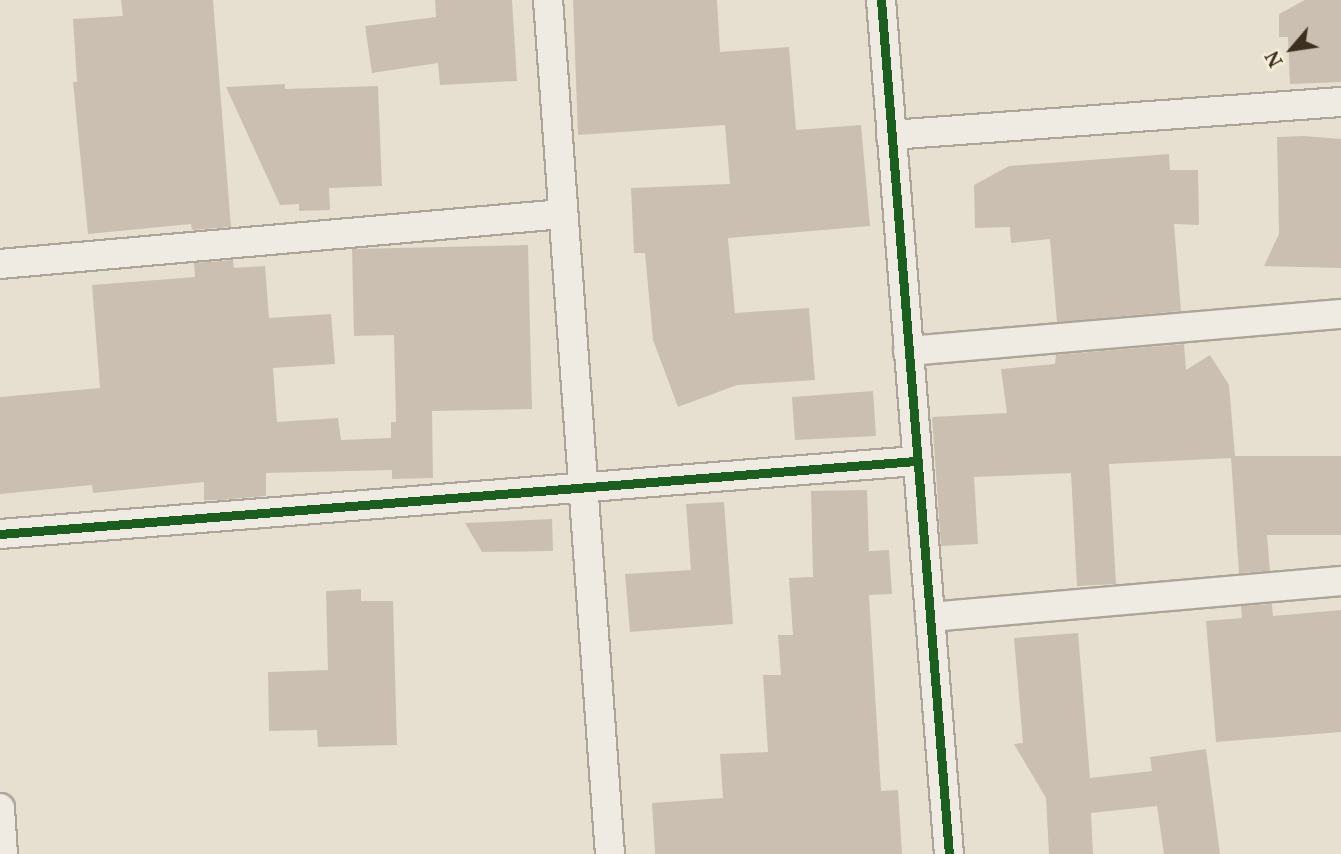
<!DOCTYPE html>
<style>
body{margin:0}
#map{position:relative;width:1341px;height:854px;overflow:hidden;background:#e7e0d1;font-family:"Noto Serif",serif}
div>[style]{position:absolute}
.building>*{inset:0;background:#cbbfb2}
.roads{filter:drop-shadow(2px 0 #ada599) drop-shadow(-2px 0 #ada599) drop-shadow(0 2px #ada599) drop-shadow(0 -2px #ada599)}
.street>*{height:28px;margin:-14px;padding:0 14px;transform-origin:14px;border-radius:14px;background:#efebe3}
.cycleway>*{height:9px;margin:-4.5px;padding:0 4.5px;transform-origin:4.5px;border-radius:4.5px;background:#1b5e20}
span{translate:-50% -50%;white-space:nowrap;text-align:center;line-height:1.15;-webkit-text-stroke:5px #f7eed8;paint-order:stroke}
.north{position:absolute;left:1257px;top:14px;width:70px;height:70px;-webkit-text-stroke:5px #f7eed8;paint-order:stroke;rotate:241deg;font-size:19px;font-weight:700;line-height:28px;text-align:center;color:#3d2e20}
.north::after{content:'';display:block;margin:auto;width:24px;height:32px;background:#3d2e20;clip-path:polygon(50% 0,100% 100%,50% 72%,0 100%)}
</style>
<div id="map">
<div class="building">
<i style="clip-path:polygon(121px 0,213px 0,231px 227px,192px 230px,191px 224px,88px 234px,73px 82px,77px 82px,73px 19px,123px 16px)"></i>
<i style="clip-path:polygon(435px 0,512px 0,517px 81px,440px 85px,438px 63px,372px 73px,365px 26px,436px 17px)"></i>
<i style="clip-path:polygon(573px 0,717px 0,720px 52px,789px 47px,796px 130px,861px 125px,870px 226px,728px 238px,735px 313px,809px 308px,815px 380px,737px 385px,678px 407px,653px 340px,645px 253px,634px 253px,631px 188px,730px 184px,725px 125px,578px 135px)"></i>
<i style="clip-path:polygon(1305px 0,1341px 0,1341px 82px,1290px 84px,1288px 37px,1279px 37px,1279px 14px)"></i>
<i style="clip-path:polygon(285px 84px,285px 89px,378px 86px,382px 186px,329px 188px,330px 210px,299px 211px,299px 204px,280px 205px,226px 87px)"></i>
<i style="clip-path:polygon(1304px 136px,1341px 139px,1341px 268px,1264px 266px,1279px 234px,1277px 137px)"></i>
<i style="clip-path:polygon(1169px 154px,1170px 170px,1198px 170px,1199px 225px,1174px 224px,1181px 311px,1057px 322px,1050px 239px,1011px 243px,1010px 227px,975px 228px,974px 185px,1009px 166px)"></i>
<i style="clip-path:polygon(528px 245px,532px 409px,432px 411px,433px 478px,392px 479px,392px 470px,266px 473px,266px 496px,220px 500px,204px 500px,204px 482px,93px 493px,92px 485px,0 494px,0 397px,100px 388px,92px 285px,195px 277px,194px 263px,233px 260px,234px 268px,265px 266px,269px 318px,331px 314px,335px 364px,273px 368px,277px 422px,338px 418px,341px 440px,391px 438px,391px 422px,396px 422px,394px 335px,354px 336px,352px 249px)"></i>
<i style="clip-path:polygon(1184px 344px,1186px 370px,1210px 355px,1229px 385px,1235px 456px,1341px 456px,1341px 535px,1267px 535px,1270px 571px,1239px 573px,1231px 458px,1109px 464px,1116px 584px,1077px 586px,1071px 473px,974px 477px,978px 544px,941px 546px,932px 417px,1007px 413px,1001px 369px,1055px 364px,1056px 355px)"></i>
<i style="clip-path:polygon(873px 391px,876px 436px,795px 440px,792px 397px)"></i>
<i style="clip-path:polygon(867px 490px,869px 551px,889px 550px,892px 594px,869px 595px,881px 791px,898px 790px,902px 854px,655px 854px,652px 803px,723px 798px,720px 754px,768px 752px,763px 675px,781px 675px,778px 635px,793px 635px,789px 578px,813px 577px,811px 491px)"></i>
<i style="clip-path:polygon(724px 502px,733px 624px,630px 632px,625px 574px,691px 570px,686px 504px)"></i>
<i style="clip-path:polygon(552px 519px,553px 551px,482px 552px,465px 523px)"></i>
<i style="clip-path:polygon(361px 589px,361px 601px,393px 601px,397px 745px,318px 747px,317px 730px,269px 731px,268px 672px,328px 670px,326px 591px)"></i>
<i style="clip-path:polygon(1272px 604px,1273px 616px,1341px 610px,1341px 732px,1216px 742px,1206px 621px,1242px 618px,1241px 606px)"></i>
<i style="clip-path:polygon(1078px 633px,1090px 778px,1152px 771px,1150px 757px,1206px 749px,1220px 854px,1164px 854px,1157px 806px,1091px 813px,1093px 854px,1049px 854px,1046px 798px,1014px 744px,1023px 743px,1014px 638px)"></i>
</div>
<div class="roads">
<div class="street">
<i style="left:548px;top:0;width:856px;rotate:85.85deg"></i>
<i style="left:881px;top:0;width:857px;rotate:85.45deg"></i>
<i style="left:891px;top:135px;width:451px;rotate:-4.2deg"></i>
<i style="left:0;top:264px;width:564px;rotate:-5.08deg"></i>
<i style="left:908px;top:351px;width:435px;rotate:-4.9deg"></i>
<i style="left:0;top:534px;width:918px;rotate:-4.56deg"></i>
<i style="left:930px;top:617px;width:413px;rotate:-5deg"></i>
<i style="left:0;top:808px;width:46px;rotate:86.3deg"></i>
</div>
</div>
<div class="cycleway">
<i style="left:881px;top:0;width:857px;rotate:85.45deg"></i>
<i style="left:0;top:534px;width:918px;rotate:-4.56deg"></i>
</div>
<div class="north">N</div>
</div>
